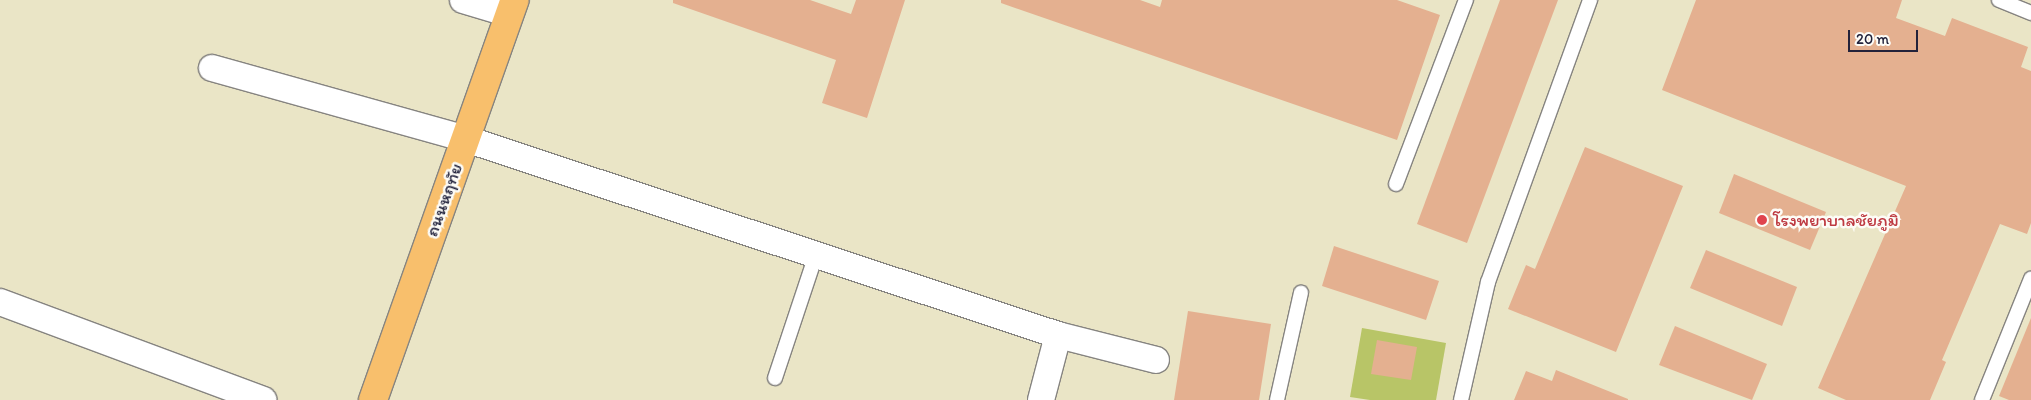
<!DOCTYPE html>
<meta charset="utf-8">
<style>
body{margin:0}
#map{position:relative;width:2031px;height:400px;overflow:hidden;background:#eae5c6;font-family:Itim,"Playpen Sans Thai",sans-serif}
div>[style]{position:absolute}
.green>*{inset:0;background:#b8c567}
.building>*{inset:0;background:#e4b090}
.roads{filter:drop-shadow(1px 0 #868480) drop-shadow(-1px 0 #868480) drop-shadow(0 1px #868480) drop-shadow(0 -1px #868480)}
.lane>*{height:14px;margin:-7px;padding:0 7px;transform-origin:7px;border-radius:7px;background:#fff}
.street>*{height:26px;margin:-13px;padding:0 13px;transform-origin:13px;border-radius:13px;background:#fff}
.primary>*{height:28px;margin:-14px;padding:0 14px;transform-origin:14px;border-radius:14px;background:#f8bf6c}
.dots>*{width:14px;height:14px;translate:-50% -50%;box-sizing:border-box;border:2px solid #fdfcf7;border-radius:50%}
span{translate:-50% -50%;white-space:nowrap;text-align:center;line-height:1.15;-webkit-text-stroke:5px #fdfcf7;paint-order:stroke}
.street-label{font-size:18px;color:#22223b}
.health-label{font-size:18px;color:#be3a42}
.left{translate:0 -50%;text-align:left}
.scale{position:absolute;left:1848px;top:30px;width:70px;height:22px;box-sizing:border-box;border:2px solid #22223b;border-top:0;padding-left:6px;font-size:15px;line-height:18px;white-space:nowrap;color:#22223b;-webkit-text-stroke:4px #fdfcf7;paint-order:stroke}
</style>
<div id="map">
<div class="green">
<i style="clip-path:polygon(1362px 328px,1446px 343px,1436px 400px,1370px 400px,1350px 397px)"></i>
</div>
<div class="building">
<i style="clip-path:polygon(673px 0,810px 0,851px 14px,856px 0,905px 0,867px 118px,822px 103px,836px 60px,673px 3px)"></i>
<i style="clip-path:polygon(1001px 0,1140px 0,1160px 7px,1162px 0,1397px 0,1440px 15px,1397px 140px,1001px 3px)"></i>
<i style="clip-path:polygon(1500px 0,1558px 0,1467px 243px,1417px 224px)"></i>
<i style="clip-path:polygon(1696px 0,1902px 0,1896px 18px,1945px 36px,1952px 18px,2028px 47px,2021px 67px,2031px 71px,2031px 223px,2027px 234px,2000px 224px,1942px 360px,1946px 362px,1930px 400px,1846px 400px,1818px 388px,1906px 186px,1662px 90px)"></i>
<i style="clip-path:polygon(1585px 147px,1683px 186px,1616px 352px,1508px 309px,1526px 265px,1535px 269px)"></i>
<i style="clip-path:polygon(1734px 174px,1826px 212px,1810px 250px,1719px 213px)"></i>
<i style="clip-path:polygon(1334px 246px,1439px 281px,1426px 320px,1322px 286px)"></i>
<i style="clip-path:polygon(1706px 250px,1797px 287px,1782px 326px,1690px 288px)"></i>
<i style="clip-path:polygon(1188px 311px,1271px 324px,1259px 400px,1174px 400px)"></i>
<i style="clip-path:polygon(2031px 318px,2031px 400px,2009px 400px,1999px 396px)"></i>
<i style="clip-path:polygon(1675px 326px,1767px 364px,1752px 400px,1659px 365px)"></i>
<i style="clip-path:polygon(1377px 340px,1417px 347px,1411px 380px,1371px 374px)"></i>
<i style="clip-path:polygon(1556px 370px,1628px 399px,1628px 400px,1514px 400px,1526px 371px,1552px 381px)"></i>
</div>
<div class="roads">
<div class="lane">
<i style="left:1999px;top:0;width:35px;rotate:22deg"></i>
<i style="left:1396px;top:184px;width:197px;rotate:-69.2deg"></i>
<i style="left:775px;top:378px;width:130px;rotate:-71.6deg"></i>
<i style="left:1277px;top:400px;width:110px;rotate:-77.4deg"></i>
<i style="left:1461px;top:400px;width:121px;rotate:-77.1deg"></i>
<i style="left:1488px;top:282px;width:300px;rotate:-70.1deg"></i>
<i style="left:1982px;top:400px;width:131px;rotate:-68deg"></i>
</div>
<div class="street">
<i style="left:463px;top:0;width:49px;rotate:16.6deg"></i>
<i style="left:212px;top:68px;width:264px;rotate:15.6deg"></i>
<i style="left:466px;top:139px;width:624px;rotate:18.32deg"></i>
<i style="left:1058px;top:335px;width:101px;rotate:14.3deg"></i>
<i style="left:0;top:302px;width:281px;rotate:20.4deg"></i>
<i style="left:1041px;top:400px;width:67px;rotate:-75.3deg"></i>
</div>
<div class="primary">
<i style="left:373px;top:400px;width:424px;rotate:-70.5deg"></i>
</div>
</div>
<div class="dots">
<i style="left:1762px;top:220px;background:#e0444e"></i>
</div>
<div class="street-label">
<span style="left:444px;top:200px;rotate:-70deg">ถนนหฤทัย</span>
</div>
<div class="health-label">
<span class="left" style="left:1773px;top:220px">โรงพยาบาลชัยภูมิ</span>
</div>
<div class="scale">20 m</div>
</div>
